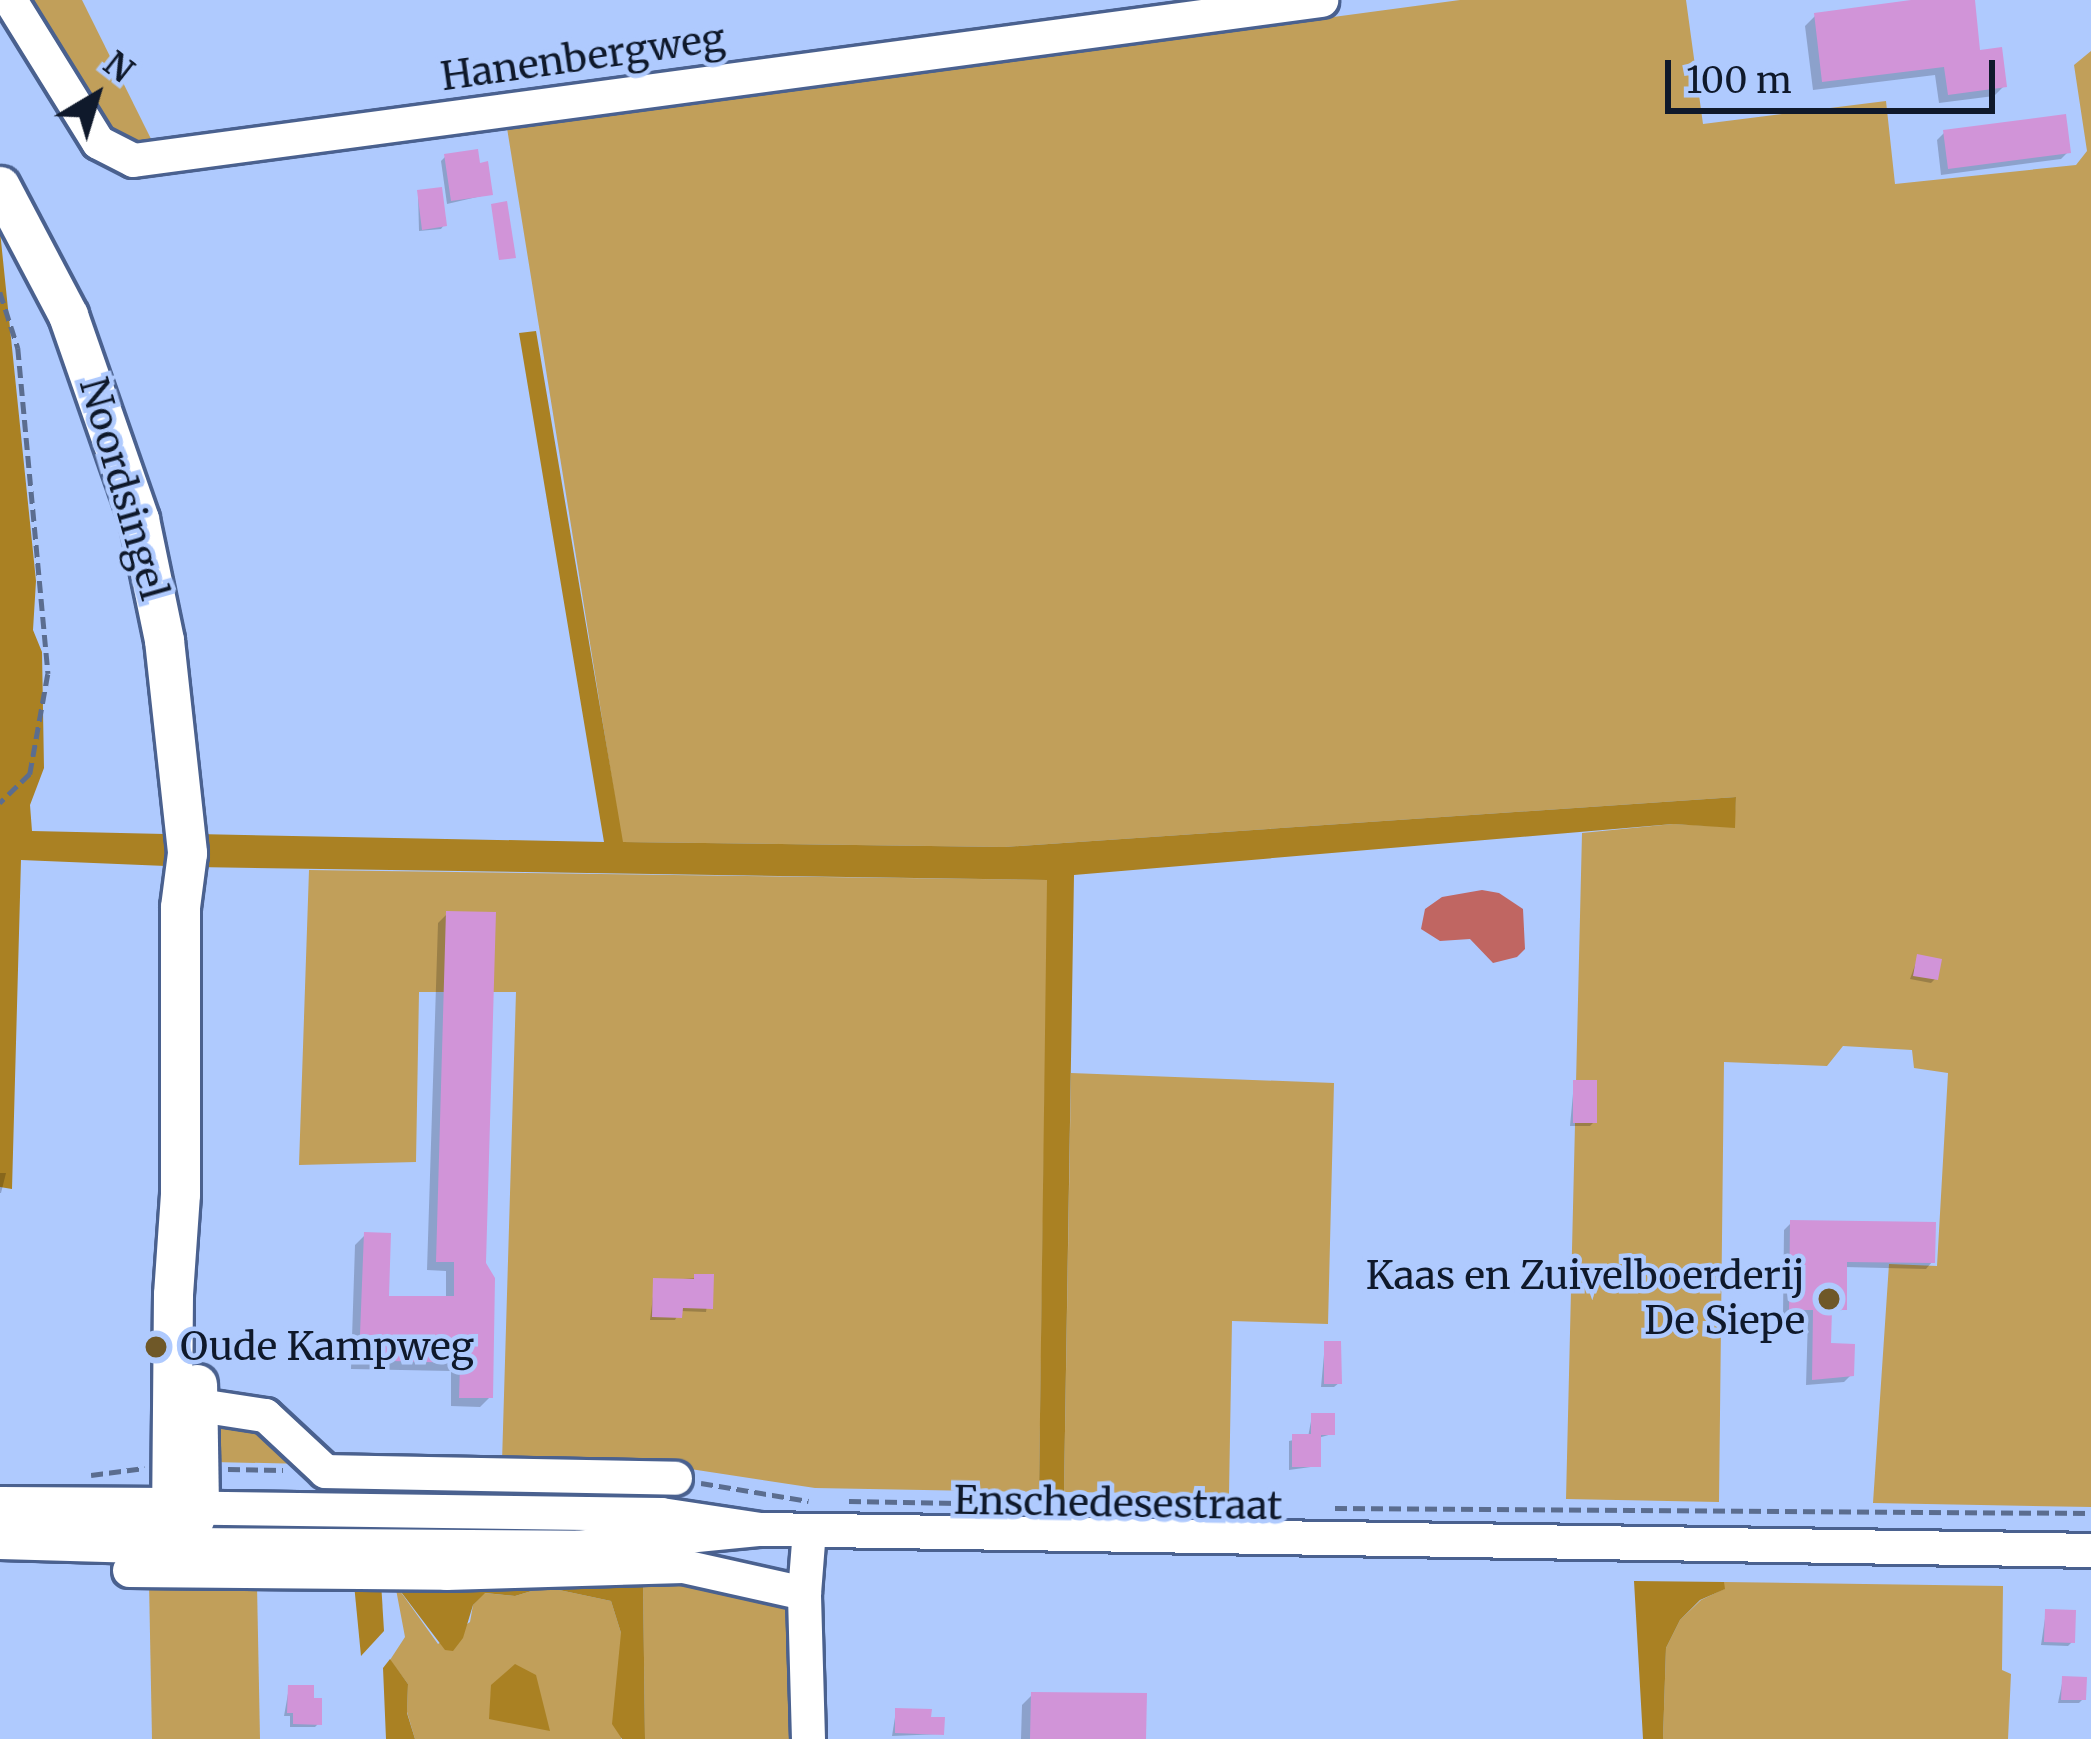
<!DOCTYPE html>
<style>
body{margin:0}
#map{position:relative;width:2091px;height:1739px;overflow:hidden;background:#afcafe;font-family:Merriweather,serif}
div>[style]{position:absolute}
.green>*{inset:0;background:#c19f5a}
.forest>*{inset:0;background:#aa8123}
.water>*{inset:0;background:#c06662}
.shadow>*{inset:0;background:#0003}
.building>*{inset:0;background:#d194d8}
.path>*{height:4.5px;margin-top:-2.25px;transform-origin:0;background:repeating-linear-gradient(90deg,#5b6d8f 0 12px,transparent 0 18px)}
.roads{filter:drop-shadow(3px 0 #4a618f) drop-shadow(-3px 0 #4a618f) drop-shadow(0 3px #4a618f) drop-shadow(0 -3px #4a618f)}
.minor>*{height:33px;margin:-16.5px;padding:0 16.5px;transform-origin:16.5px;border-radius:16.5px;background:#fff}
.major>*{height:39px;margin:-19.5px;padding:0 19.5px;transform-origin:19.5px;border-radius:19.5px;background:#fff}
.dots>*{width:33px;height:33px;translate:-50% -50%;box-sizing:border-box;border:6px solid #afcafe;border-radius:50%}
span{translate:-50% -50%;white-space:nowrap;text-align:center;line-height:1.15;-webkit-text-stroke:9px #afcafe;paint-order:stroke}
.street-label{font-size:39px;color:#0f192b}
.poi-label{font-size:39px;color:#0f192b}
.right{translate:-100% -50%;text-align:right}
.left{translate:0 -50%;text-align:left}
.north{position:absolute;left:36px;top:36px;width:120px;height:120px;-webkit-text-stroke:9px #afcafe;paint-order:stroke;rotate:38deg;font-size:33px;font-weight:700;line-height:48px;text-align:center;color:#0f192b}
.north::after{content:'';display:block;margin:auto;width:42px;height:54px;background:#0f192b;clip-path:polygon(50% 0,100% 100%,50% 72%,0 100%)}
.scale{position:absolute;left:1665px;top:60px;width:330px;height:54px;box-sizing:border-box;border:6px solid #0f192b;border-top:0;padding-left:15px;font-size:36px;line-height:42px;white-space:nowrap;color:#0f192b;-webkit-text-stroke:9px #afcafe;paint-order:stroke}
</style>
<div id="map">
<div class="green">
<i style="clip-path:polygon(26px 0,82px 0,156px 149px,115px 143px)"></i>
<i style="clip-path:polygon(1460px 0,1686px 0,1703px 124px,1886px 101px,1895px 184px,2076px 165px,2087px 151px,2074px 65px,2091px 51px,2091px 1507px,1873px 1503px,1889px 1264px,1937px 1266px,1948px 1073px,1914px 1068px,1912px 1050px,1843px 1046px,1827px 1066px,1724px 1062px,1719px 1502px,1566px 1499px,1582px 833px,1673px 824px,1734px 827px,1736px 797px,1004px 847px,622px 842px,507px 128px)"></i>
<i style="clip-path:polygon(309px 870px,1048px 880px,1039px 1492px,815px 1488px,651px 1463px,502px 1462px,516px 992px,419px 992px,416px 1162px,299px 1165px)"></i>
<i style="clip-path:polygon(1071px 1073px,1334px 1083px,1328px 1324px,1232px 1321px,1229px 1494px,1064px 1492px)"></i>
<i style="clip-path:polygon(248px 1418px,307px 1464px,213px 1462px,207px 1441px,219px 1421px)"></i>
<i style="clip-path:polygon(643px 1579px,739px 1587px,798px 1611px,795px 1739px,645px 1739px)"></i>
<i style="clip-path:polygon(149px 1582px,257px 1585px,260px 1739px,152px 1739px)"></i>
<i style="clip-path:polygon(1724px 1582px,2003px 1586px,2002px 1670px,2011px 1674px,2008px 1739px,1663px 1739px,1666px 1648px,1680px 1620px,1701px 1600px,1724px 1589px)"></i>
<i style="clip-path:polygon(395px 1584px,438px 1644px,470px 1622px,473px 1605px,484px 1593px,515px 1596px,545px 1587px,611px 1601px,621px 1633px,621px 1739px,415px 1739px,407px 1712px,408px 1684px,390px 1660px,405px 1637px)"></i>
</div>
<div class="forest">
<i style="clip-path:polygon(0 231px,36px 581px,33px 630px,42px 652px,44px 768px,30px 805px,32px 831px,165px 834px,166px 866px,21px 860px,12px 1189px,0 1187px)"></i>
<i style="clip-path:polygon(536px 331px,623px 842px,1004px 847px,1736px 797px,1735px 828px,1673px 824px,1074px 875px,1064px 1492px,1039px 1492px,1047px 880px,196px 867px,196px 834px,604px 842px,519px 333px)"></i>
<i style="clip-path:polygon(643px 1579px,645px 1739px,622px 1739px,612px 1724px,621px 1633px,611px 1601px,545px 1587px,515px 1596px,485px 1593px,473px 1605px,463px 1638px,453px 1651px,445px 1650px,395px 1584px)"></i>
<i style="clip-path:polygon(1634px 1581px,1724px 1582px,1725px 1589px,1700px 1600px,1680px 1620px,1666px 1648px,1663px 1739px,1643px 1739px)"></i>
<i style="clip-path:polygon(381px 1582px,384px 1631px,361px 1656px,354px 1584px)"></i>
<i style="clip-path:polygon(390px 1659px,408px 1684px,407px 1713px,415px 1739px,386px 1739px,383px 1668px)"></i>
<i style="clip-path:polygon(515px 1664px,536px 1675px,550px 1731px,489px 1719px,491px 1685px)"></i>
</div>
<div class="water">
<i style="clip-path:polygon(1482px 890px,1499px 893px,1523px 909px,1525px 949px,1517px 957px,1493px 963px,1470px 939px,1440px 941px,1421px 929px,1425px 909px,1442px 897px)"></i>
</div>
<div class="shadow">
<i style="clip-path:polygon(1942px 0,1972px 0,1978px 53px,2004px 86px,1994px 96px,1939px 103px,1935px 75px,1813px 90px,1805px 26px,1815px 16px)"></i>
<i style="clip-path:polygon(1944px 133px,2068px 152px,2061px 159px,1941px 175px,1937px 140px)"></i>
<i style="clip-path:polygon(445px 157px,477px 166px,490px 194px,447px 204px,441px 161px)"></i>
<i style="clip-path:polygon(418px 192px,444px 225px,441px 229px,419px 231px)"></i>
<i style="clip-path:polygon(447px 914px,490px 1397px,480px 1407px,451px 1406px,451px 1371px,351px 1369px,355px 1245px,365px 1235px,386px 1299px,446px 1299px,446px 1271px,427px 1270px,438px 923px)"></i>
<i style="clip-path:polygon(1918px 957px,1935px 979px,1931px 983px,1910px 979px)"></i>
<i style="clip-path:polygon(1574px 1083px,1594px 1122px,1590px 1126px,1570px 1126px)"></i>
<i style="clip-path:polygon(0 1173px,6px 1173px,1px 1193px,0 1193px)"></i>
<i style="clip-path:polygon(1791px 1223px,1932px 1262px,1926px 1269px,1844px 1267px,1844px 1309px,1828px 1316px,1828px 1346px,1851px 1375px,1844px 1382px,1806px 1385px,1808px 1316px,1783px 1315px,1784px 1230px)"></i>
<i style="clip-path:polygon(711px 1277px,706px 1312px,680px 1311px,675px 1320px,650px 1320px,655px 1281px)"></i>
<i style="clip-path:polygon(1325px 1344px,1339px 1383px,1334px 1387px,1321px 1387px)"></i>
<i style="clip-path:polygon(1312px 1416px,1332px 1434px,1318px 1438px,1318px 1466px,1289px 1470px,1289px 1441px,1308px 1437px)"></i>
<i style="clip-path:polygon(2046px 1612px,2072px 1642px,2068px 1646px,2041px 1645px)"></i>
<i style="clip-path:polygon(2063px 1679px,2083px 1699px,2079px 1703px,2058px 1703px)"></i>
<i style="clip-path:polygon(289px 1688px,319px 1723px,315px 1727px,290px 1727px,290px 1716px,284px 1716px)"></i>
<i style="clip-path:polygon(1032px 1695px,1143px 1739px,1021px 1739px,1022px 1705px)"></i>
<i style="clip-path:polygon(896px 1711px,928px 1720px,941px 1734px,892px 1736px)"></i>
</div>
<div class="building">
<i style="clip-path:polygon(1911px 0,1975px 0,1980px 50px,2002px 47px,2007px 87px,1948px 95px,1944px 67px,1822px 82px,1814px 13px)"></i>
<i style="clip-path:polygon(2066px 114px,2071px 153px,1948px 169px,1943px 130px)"></i>
<i style="clip-path:polygon(478px 149px,480px 163px,488px 161px,493px 195px,451px 201px,444px 154px)"></i>
<i style="clip-path:polygon(442px 187px,447px 226px,422px 230px,417px 190px)"></i>
<i style="clip-path:polygon(507px 201px,516px 258px,499px 260px,491px 204px)"></i>
<i style="clip-path:polygon(446px 911px,496px 912px,486px 1263px,495px 1278px,493px 1398px,459px 1398px,460px 1363px,359px 1360px,364px 1232px,391px 1233px,389px 1296px,454px 1296px,454px 1262px,436px 1262px)"></i>
<i style="clip-path:polygon(1917px 954px,1942px 959px,1938px 980px,1913px 976px)"></i>
<i style="clip-path:polygon(1573px 1080px,1597px 1080px,1597px 1123px,1573px 1123px)"></i>
<i style="clip-path:polygon(1790px 1220px,1936px 1222px,1935px 1263px,1847px 1262px,1847px 1310px,1832px 1310px,1831px 1343px,1855px 1344px,1854px 1376px,1812px 1380px,1813px 1310px,1789px 1310px)"></i>
<i style="clip-path:polygon(694px 1274px,714px 1274px,713px 1309px,683px 1308px,682px 1318px,652px 1317px,653px 1278px,694px 1279px)"></i>
<i style="clip-path:polygon(1324px 1341px,1341px 1341px,1342px 1384px,1324px 1384px)"></i>
<i style="clip-path:polygon(1311px 1413px,1335px 1413px,1335px 1435px,1321px 1435px,1321px 1467px,1292px 1467px,1292px 1434px,1311px 1434px)"></i>
<i style="clip-path:polygon(2045px 1609px,2076px 1610px,2075px 1643px,2044px 1642px)"></i>
<i style="clip-path:polygon(2062px 1676px,2087px 1677px,2086px 1700px,2061px 1700px)"></i>
<i style="clip-path:polygon(288px 1685px,314px 1685px,314px 1698px,322px 1698px,322px 1725px,293px 1724px,293px 1713px,287px 1713px)"></i>
<i style="clip-path:polygon(1031px 1692px,1147px 1693px,1146px 1739px,1030px 1739px)"></i>
<i style="clip-path:polygon(895px 1708px,932px 1709px,931px 1717px,945px 1717px,944px 1735px,895px 1733px)"></i>
</div>
<div class="path">
<i style="left:0;top:292px;width:59px;rotate:72.2deg"></i>
<i style="left:18px;top:348px;width:327px;rotate:84.7deg"></i>
<i style="left:48px;top:674px;width:102px;rotate:100.2deg"></i>
<i style="left:30px;top:774px;width:42px;rotate:136deg"></i>
<i style="left:228px;top:1469px;width:55px;rotate:1deg"></i>
<i style="left:91px;top:1475px;width:54px;rotate:-7.4deg"></i>
<i style="left:701px;top:1483px;width:109px;rotate:9.5deg"></i>
<i style="left:849px;top:1501px;width:109px;rotate:1.1deg"></i>
<i style="left:1335px;top:1508px;width:756px;rotate:0.38deg"></i>
</div>
<div class="roads">
<div class="minor">
<i style="left:10px;top:0;width:167px;rotate:58.2deg"></i>
<i style="left:98px;top:142px;width:39px;rotate:27deg"></i>
<i style="left:133px;top:160px;width:1199px;rotate:-7.67deg"></i>
<i style="left:173px;top:1401px;width:93px;rotate:8.7deg"></i>
<i style="left:265px;top:1415px;width:82px;rotate:43deg"></i>
<i style="left:325px;top:1471px;width:350px;rotate:1.1deg"></i>
<i style="left:760px;top:1529px;width:100px;rotate:-171.4deg"></i>
<i style="left:661px;top:1514px;width:490px;rotate:-179.2deg"></i>
<i style="left:171px;top:1507px;width:39px;rotate:71deg"></i>
<i style="left:184px;top:1544px;width:392px;rotate:0.4deg"></i>
<i style="left:576px;top:1547px;width:185px;rotate:-5.6deg"></i>
<i style="left:760px;top:1529px;width:1331px;rotate:0.9deg"></i>
<i style="left:129px;top:1570px;width:317px;rotate:0.5deg"></i>
<i style="left:446px;top:1573px;width:237px;rotate:-1.7deg"></i>
<i style="left:683px;top:1566px;width:124px;rotate:12.6deg"></i>
<i style="left:808px;top:1739px;width:146px;rotate:-91.6deg"></i>
<i style="left:804px;top:1593px;width:63px;rotate:-85.5deg"></i>
</div>
<div class="major">
<i style="left:0;top:186px;width:146px;rotate:62.2deg"></i>
<i style="left:68px;top:315px;width:216px;rotate:70.8deg"></i>
<i style="left:139px;top:519px;width:124px;rotate:78.3deg"></i>
<i style="left:164px;top:640px;width:214px;rotate:83.8deg"></i>
<i style="left:187px;top:853px;width:54px;rotate:97.4deg"></i>
<i style="left:180px;top:907px;width:287px;rotate:90deg"></i>
<i style="left:180px;top:1194px;width:100px;rotate:94deg"></i>
<i style="left:173px;top:1294px;width:213px;rotate:90.5deg"></i>
<i style="left:171px;top:1507px;width:171px;rotate:-179.7deg"></i>
<i style="left:0;top:1539px;width:184px;rotate:1.6deg"></i>
<i style="left:184px;top:1544px;width:40px;rotate:-68deg"></i>
<i style="left:199px;top:1507px;width:123px;rotate:-90.9deg"></i>
</div>
</div>
<div class="dots">
<i style="left:1829px;top:1299px;background:#6f5828"></i>
<i style="left:156px;top:1347px;background:#6f5828"></i>
</div>
<div class="street-label">
<span style="left:583px;top:58px;rotate:-8deg">Hanenbergweg</span>
<span style="left:123px;top:489px;rotate:74deg">Noordsingel</span>
<span style="left:1118px;top:1504px;rotate:1deg">Enschedesestraat</span>
</div>
<div class="poi-label">
<span class="right" style="left:1805px;top:1299px">Kaas en Zuivelboerderij<br>De Siepe</span>
<span class="left" style="left:180px;top:1347px">Oude Kampweg</span>
</div>
<div class="north">N</div>
<div class="scale">100 m</div>
</div>
